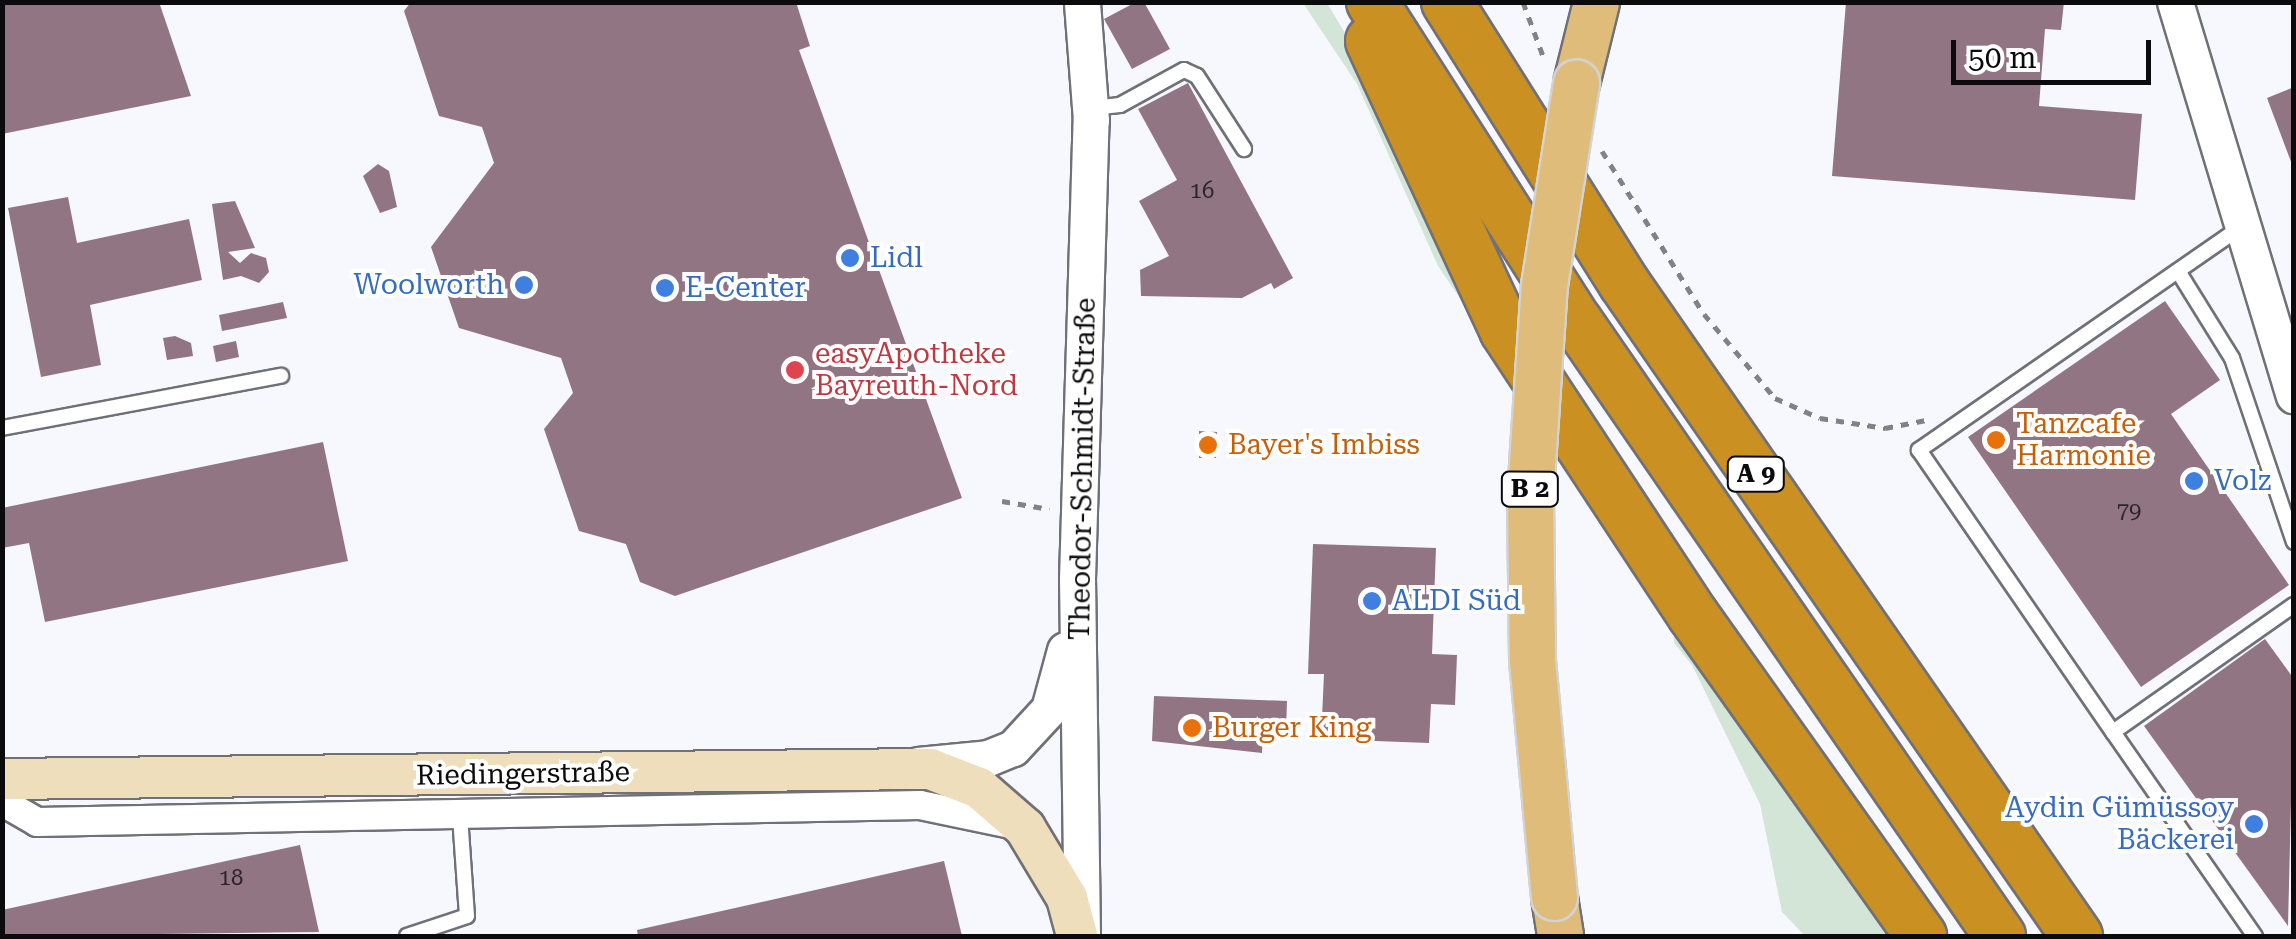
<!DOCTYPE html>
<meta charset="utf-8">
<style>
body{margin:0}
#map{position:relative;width:2296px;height:939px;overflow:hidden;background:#f7f8fe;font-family:"Roboto Serif",serif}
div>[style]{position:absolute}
.green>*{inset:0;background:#d3e5d7}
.building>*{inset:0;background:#927582}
.path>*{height:5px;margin-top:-2.5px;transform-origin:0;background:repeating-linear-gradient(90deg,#818286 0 8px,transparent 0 16px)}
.roads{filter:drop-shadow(2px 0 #707178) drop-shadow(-2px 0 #707178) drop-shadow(0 2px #707178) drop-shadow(0 -2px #707178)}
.service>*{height:14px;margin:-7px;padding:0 7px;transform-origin:7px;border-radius:7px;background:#fff}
.minor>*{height:28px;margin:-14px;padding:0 14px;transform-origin:14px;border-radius:14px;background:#fff}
.tertiary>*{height:35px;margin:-17.5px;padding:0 17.5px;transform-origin:17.5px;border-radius:17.5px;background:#fff}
.secondary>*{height:40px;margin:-20px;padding:0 20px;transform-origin:20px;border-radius:20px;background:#efdebc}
.primary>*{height:45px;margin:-22.5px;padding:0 22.5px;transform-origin:22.5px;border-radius:22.5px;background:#dfbc7a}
.motorway>*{height:50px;margin:-25px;padding:0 25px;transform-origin:25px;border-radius:25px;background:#ca9021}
.bridges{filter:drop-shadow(2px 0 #d3d3d4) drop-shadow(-2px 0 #d3d3d4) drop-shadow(0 2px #d3d3d4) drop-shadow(0 -2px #d3d3d4)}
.primary-bridge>*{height:45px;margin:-22.5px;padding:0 22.5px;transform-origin:22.5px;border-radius:22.5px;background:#dfbc7a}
.dots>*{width:28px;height:28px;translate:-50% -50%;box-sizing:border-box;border:5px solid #fff;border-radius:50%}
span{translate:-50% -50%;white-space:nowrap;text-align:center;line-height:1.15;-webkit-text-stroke:8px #fff;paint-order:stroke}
.number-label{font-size:22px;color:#2d262b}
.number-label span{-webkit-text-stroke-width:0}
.shield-label span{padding:2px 8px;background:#fff;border:2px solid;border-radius:8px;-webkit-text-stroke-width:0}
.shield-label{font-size:25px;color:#0b0b0e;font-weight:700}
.shop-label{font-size:28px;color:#366cbe}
.left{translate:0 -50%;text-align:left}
.right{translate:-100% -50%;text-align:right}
.health-label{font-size:28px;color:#be3a42}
.food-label{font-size:28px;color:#c56008}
.street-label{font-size:28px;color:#0b0b0e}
.frame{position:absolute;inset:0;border:5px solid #0b0b0e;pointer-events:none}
.scale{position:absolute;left:1951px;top:40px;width:200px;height:45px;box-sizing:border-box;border:5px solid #0b0b0e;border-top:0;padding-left:12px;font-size:30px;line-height:35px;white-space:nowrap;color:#0b0b0e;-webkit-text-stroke:8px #fff;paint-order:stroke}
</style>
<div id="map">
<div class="green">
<i style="clip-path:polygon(1303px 3px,1327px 3px,1366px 68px,1483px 332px,1438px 266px,1357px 84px)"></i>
<i style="clip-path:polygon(1673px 601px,1901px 936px,1805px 936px,1782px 912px,1760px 804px,1692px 665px,1674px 643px)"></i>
</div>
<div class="building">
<i style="clip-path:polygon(2px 2px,159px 2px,191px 96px,2px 134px)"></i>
<i style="clip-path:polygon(411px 2px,796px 2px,810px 46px,799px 50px,962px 498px,675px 596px,640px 582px,626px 544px,579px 531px,544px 429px,573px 393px,561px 358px,459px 328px,431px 247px,494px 163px,482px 127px,439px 116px,404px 11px)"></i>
<i style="clip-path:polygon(1136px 2px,1144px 2px,1170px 49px,1132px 69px,1104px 19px)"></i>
<i style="clip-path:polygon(1846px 2px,2064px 2px,2061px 30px,2045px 29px,2039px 106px,2142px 114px,2135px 200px,1832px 176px)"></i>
<i style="clip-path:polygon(1188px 83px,1293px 278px,1274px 289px,1271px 283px,1242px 298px,1141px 296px,1140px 270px,1169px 256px,1139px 201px,1177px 180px,1138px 109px)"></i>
<i style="clip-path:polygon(2294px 87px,2294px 167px,2293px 167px,2267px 98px)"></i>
<i style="clip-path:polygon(378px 164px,389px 171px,397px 207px,380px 213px,363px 176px)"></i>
<i style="clip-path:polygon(68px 197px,77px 243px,189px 219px,202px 280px,90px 305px,101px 365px,41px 377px,8px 208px)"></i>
<i style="clip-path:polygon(235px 201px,255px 248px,228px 252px,240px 263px,251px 253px,266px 258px,269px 272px,259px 283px,241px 276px,223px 280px,212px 204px)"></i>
<i style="clip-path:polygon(2165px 301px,2220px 380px,2171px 414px,2289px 585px,2141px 687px,1968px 437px)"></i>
<i style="clip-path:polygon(283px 302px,287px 318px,222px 331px,219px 315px)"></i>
<i style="clip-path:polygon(175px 336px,191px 343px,193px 356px,167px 360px,163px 338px)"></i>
<i style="clip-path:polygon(236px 341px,239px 357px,216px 362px,213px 346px)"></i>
<i style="clip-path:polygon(1199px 431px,1217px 432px,1216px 458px,1199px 458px)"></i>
<i style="clip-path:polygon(323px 442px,348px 561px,45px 622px,29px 543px,2px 548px,2px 508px)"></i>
<i style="clip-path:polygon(1313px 544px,1436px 548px,1432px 654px,1457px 655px,1455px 705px,1431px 704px,1429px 743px,1321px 739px,1324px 674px,1308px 674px)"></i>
<i style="clip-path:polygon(2265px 639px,2294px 679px,2288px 926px,2144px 726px)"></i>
<i style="clip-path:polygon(1154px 696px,1287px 701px,1286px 730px,1263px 730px,1262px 753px,1152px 741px)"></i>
<i style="clip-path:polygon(300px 845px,319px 932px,2px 936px,2px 910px)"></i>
<i style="clip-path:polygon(944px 861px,962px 936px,638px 936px,637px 930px)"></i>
</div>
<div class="path">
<i style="left:1523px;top:2px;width:63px;rotate:69.6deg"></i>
<i style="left:1602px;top:151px;width:192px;rotate:58deg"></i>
<i style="left:1704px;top:314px;width:110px;rotate:49.8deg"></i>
<i style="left:1775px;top:398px;width:49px;rotate:24deg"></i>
<i style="left:1820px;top:418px;width:66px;rotate:8.7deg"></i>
<i style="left:1885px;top:428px;width:42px;rotate:-11deg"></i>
<i style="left:1002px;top:501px;width:48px;rotate:9.7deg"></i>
</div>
<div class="roads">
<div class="service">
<i style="left:1092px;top:108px;width:28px;rotate:-6deg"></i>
<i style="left:1120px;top:105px;width:73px;rotate:-28.7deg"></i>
<i style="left:1184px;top:70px;width:14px;rotate:25deg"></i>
<i style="left:1197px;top:76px;width:87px;rotate:57.2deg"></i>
<i style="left:2241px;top:227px;width:392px;rotate:145.3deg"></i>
<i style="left:1919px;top:450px;width:342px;rotate:55.5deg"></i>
<i style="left:2113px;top:732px;width:221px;rotate:-35.1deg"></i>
<i style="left:2178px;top:271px;width:102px;rotate:58.2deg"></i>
<i style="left:2232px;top:358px;width:194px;rotate:71.4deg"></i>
<i style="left:2px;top:428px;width:284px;rotate:-10.6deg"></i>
<i style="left:2113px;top:732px;width:249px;rotate:55.2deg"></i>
<i style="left:407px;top:936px;width:63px;rotate:-18.4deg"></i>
<i style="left:467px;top:916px;width:101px;rotate:-94deg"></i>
</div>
<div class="minor">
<i style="left:2px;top:792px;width:19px;rotate:55deg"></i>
<i style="left:13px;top:808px;width:28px;rotate:30deg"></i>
<i style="left:37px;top:822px;width:883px;rotate:-1.1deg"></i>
<i style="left:920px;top:805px;width:93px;rotate:11.8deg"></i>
</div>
<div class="tertiary">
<i style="left:2175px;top:2px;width:411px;rotate:73.2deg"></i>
<i style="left:918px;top:765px;width:70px;rotate:-5.7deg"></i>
<i style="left:988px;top:758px;width:27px;rotate:-22deg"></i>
<i style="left:1013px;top:748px;width:53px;rotate:-47.3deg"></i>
<i style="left:1049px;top:709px;width:61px;rotate:-74.8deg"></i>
<i style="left:1082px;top:936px;width:357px;rotate:-90.8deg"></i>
<i style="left:1077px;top:579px;width:459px;rotate:-88.3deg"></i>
<i style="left:1091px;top:120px;width:118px;rotate:-94.4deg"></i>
</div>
<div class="secondary">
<i style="left:2px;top:779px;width:928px;rotate:-0.62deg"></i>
<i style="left:930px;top:769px;width:53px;rotate:21.2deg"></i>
<i style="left:979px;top:788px;width:61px;rotate:41deg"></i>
<i style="left:1025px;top:828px;width:82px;rotate:59deg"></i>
<i style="left:1067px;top:898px;width:39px;rotate:75deg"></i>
</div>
<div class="primary">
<i style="left:1576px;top:83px;width:83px;rotate:-76.1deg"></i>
<i style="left:1554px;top:897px;width:39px;rotate:81deg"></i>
</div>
<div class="motorway">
<i style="left:1372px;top:2px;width:380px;rotate:57.4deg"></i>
<i style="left:1577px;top:322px;width:746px;rotate:55.44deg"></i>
<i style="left:1447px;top:2px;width:332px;rotate:57.8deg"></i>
<i style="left:1624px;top:283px;width:795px;rotate:55.25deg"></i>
<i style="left:1371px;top:41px;width:319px;rotate:65.1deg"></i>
<i style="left:1505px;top:330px;width:341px;rotate:56.6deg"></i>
<i style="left:1693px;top:615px;width:394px;rotate:54.6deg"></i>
</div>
</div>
<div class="bridges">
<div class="primary-bridge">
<i style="left:1554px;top:897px;width:238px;rotate:-95.3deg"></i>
<i style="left:1532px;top:660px;width:166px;rotate:-90.7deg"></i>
<i style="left:1530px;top:494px;width:209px;rotate:-86.2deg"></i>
<i style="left:1544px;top:285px;width:205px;rotate:-81deg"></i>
</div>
</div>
<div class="dots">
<i style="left:850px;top:258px;background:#3f7fe0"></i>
<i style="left:524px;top:285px;background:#3f7fe0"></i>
<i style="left:665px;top:288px;background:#3f7fe0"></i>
<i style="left:795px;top:370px;background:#e0444e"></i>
<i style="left:1996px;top:440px;background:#e8710a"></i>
<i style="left:1208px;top:445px;background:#e8710a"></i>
<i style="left:2194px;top:481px;background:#3f7fe0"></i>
<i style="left:1372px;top:601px;background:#3f7fe0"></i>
<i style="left:1192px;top:728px;background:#e8710a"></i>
<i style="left:2254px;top:824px;background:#3f7fe0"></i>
</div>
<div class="number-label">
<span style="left:1202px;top:191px">16</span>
<span style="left:2129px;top:511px">79</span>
<span style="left:231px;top:878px">18</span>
</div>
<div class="shield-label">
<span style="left:1756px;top:474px">A 9</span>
<span style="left:1530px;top:489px">B 2</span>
</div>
<div class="shop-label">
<span class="left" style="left:870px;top:258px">Lidl</span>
<span class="right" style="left:504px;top:285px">Woolworth</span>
<span class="left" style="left:685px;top:288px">E-Center</span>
<span class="left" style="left:2214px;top:481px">Volz</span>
<span class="left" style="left:1392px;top:601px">ALDI Süd</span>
<span class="right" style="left:2234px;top:824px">Aydin Gümüssoy<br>Bäckerei</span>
</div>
<div class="health-label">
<span class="left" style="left:815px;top:370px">easyApotheke<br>Bayreuth-Nord</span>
</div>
<div class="food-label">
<span class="left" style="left:2016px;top:440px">Tanzcafe<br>Harmonie</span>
<span class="left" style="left:1228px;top:445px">Bayer's Imbiss</span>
<span class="left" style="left:1212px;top:728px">Burger King</span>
</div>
<div class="street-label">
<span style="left:1083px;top:469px;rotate:-89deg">Theodor-Schmidt-Straße</span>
<span style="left:523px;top:774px;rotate:-1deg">Riedingerstraße</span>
</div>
<div class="frame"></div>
<div class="scale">50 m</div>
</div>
